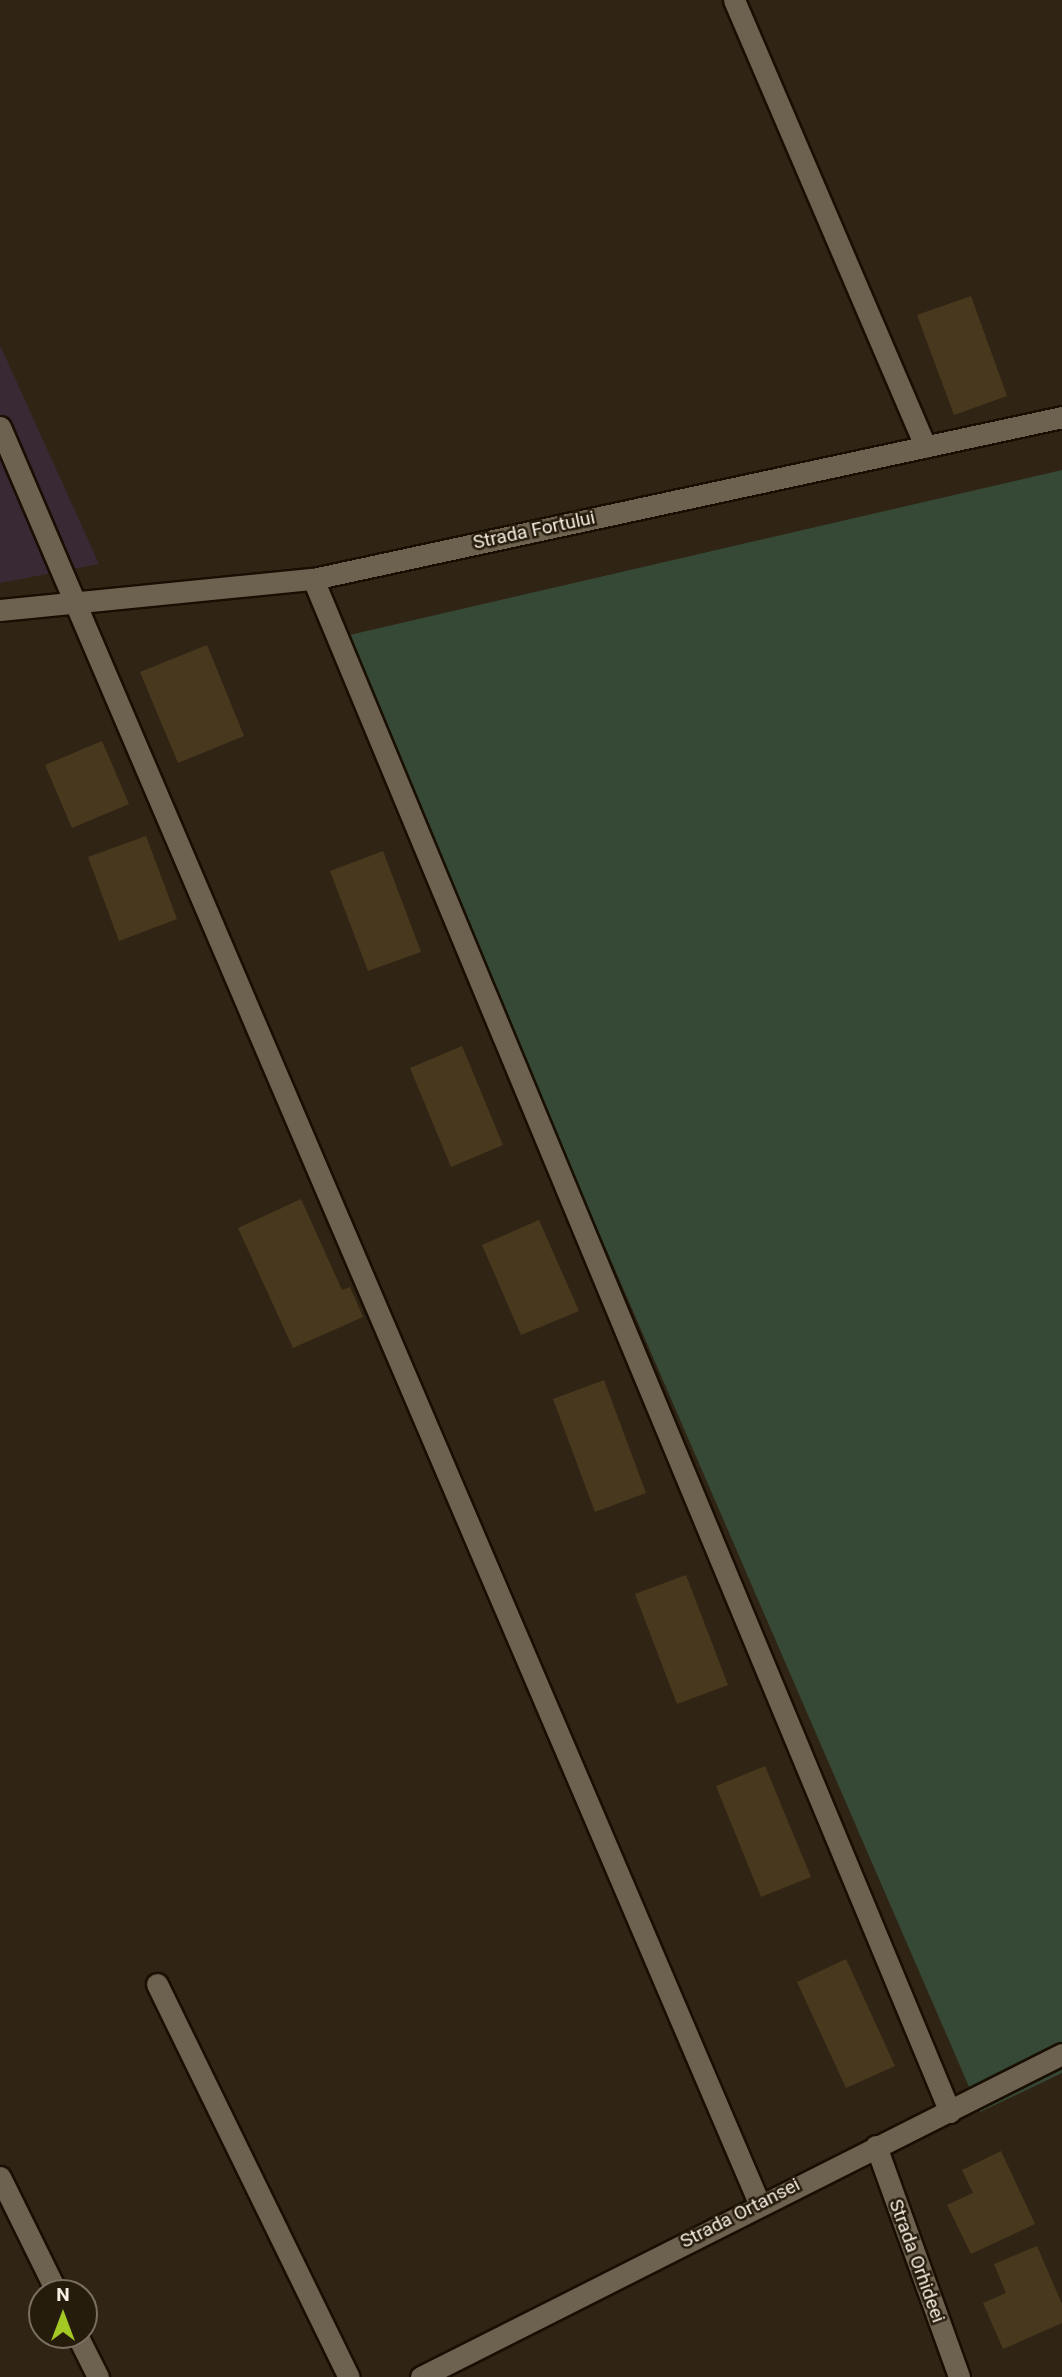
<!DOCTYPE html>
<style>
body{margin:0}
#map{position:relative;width:1062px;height:2377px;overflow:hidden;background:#302515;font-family:Roboto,sans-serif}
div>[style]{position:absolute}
.industrial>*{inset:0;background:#382935}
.green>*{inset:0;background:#364936}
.building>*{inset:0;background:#48381d}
.roads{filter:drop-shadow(2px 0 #180e02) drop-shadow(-2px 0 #180e02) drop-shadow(0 2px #180e02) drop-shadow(0 -2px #180e02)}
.minor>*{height:21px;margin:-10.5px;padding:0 10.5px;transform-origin:10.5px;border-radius:10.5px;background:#6d614f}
span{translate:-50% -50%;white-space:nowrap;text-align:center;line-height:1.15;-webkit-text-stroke:5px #261c0c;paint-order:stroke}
.street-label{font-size:19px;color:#f6efe4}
.north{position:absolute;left:28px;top:2279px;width:70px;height:70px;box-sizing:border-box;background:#261c0c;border:2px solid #797062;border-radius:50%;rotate:0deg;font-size:19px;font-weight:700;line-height:28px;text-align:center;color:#f6efe4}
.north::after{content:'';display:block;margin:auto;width:24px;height:32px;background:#a4c824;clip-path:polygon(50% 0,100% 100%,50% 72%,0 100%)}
</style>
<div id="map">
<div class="industrial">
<i style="clip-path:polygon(0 345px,99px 564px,0 583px)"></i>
</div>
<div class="green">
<i style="clip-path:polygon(1062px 470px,1062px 2073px,980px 2112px,341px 637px)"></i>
</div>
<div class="building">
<i style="clip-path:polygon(971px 296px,1007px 396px,954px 415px,917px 315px)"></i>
<i style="clip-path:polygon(207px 645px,244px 736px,178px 763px,140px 672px)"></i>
<i style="clip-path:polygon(102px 741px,129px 804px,72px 828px,45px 765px)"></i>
<i style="clip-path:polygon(146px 836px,177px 919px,119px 941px,88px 857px)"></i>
<i style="clip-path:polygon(383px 851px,421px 952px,368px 971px,330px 871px)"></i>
<i style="clip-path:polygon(462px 1046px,503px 1145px,451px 1167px,410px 1068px)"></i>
<i style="clip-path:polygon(301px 1199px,342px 1290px,350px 1287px,363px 1317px,293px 1348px,238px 1228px)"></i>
<i style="clip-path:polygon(539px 1220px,579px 1311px,521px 1335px,482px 1245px)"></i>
<i style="clip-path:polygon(604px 1380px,646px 1493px,595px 1512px,553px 1399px)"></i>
<i style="clip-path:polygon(686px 1575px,728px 1685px,677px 1704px,635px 1594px)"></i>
<i style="clip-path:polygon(765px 1766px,811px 1877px,761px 1897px,716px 1786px)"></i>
<i style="clip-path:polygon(846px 1959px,895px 2066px,846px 2088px,797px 1982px)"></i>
<i style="clip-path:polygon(1001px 2151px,1035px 2224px,971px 2254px,947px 2205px,973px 2193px,962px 2170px)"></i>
<i style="clip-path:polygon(1037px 2246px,1062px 2304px,1062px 2323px,1003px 2349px,983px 2303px,1006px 2293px,994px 2264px)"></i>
</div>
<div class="roads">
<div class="minor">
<i style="left:734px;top:0;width:486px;rotate:66.8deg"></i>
<i style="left:0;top:427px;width:1931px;rotate:66.86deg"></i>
<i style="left:313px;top:579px;width:1660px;rotate:67.44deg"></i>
<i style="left:0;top:610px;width:315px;rotate:-5.7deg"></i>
<i style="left:313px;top:579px;width:766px;rotate:-12.2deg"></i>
<i style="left:157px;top:1984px;width:437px;rotate:64deg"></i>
<i style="left:876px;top:2146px;width:245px;rotate:70.2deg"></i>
<i style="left:0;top:2177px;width:129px;rotate:63.8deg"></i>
<i style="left:77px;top:2335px;width:47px;rotate:63.4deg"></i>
<i style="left:421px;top:2377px;width:718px;rotate:-26.74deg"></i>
</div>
</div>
<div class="street-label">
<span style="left:534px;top:530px;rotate:-12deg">Strada Fortului</span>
<span style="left:740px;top:2213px;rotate:-27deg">Strada Ortansei</span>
<span style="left:917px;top:2261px;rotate:70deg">Strada Orhideei</span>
</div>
<div class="north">N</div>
</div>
